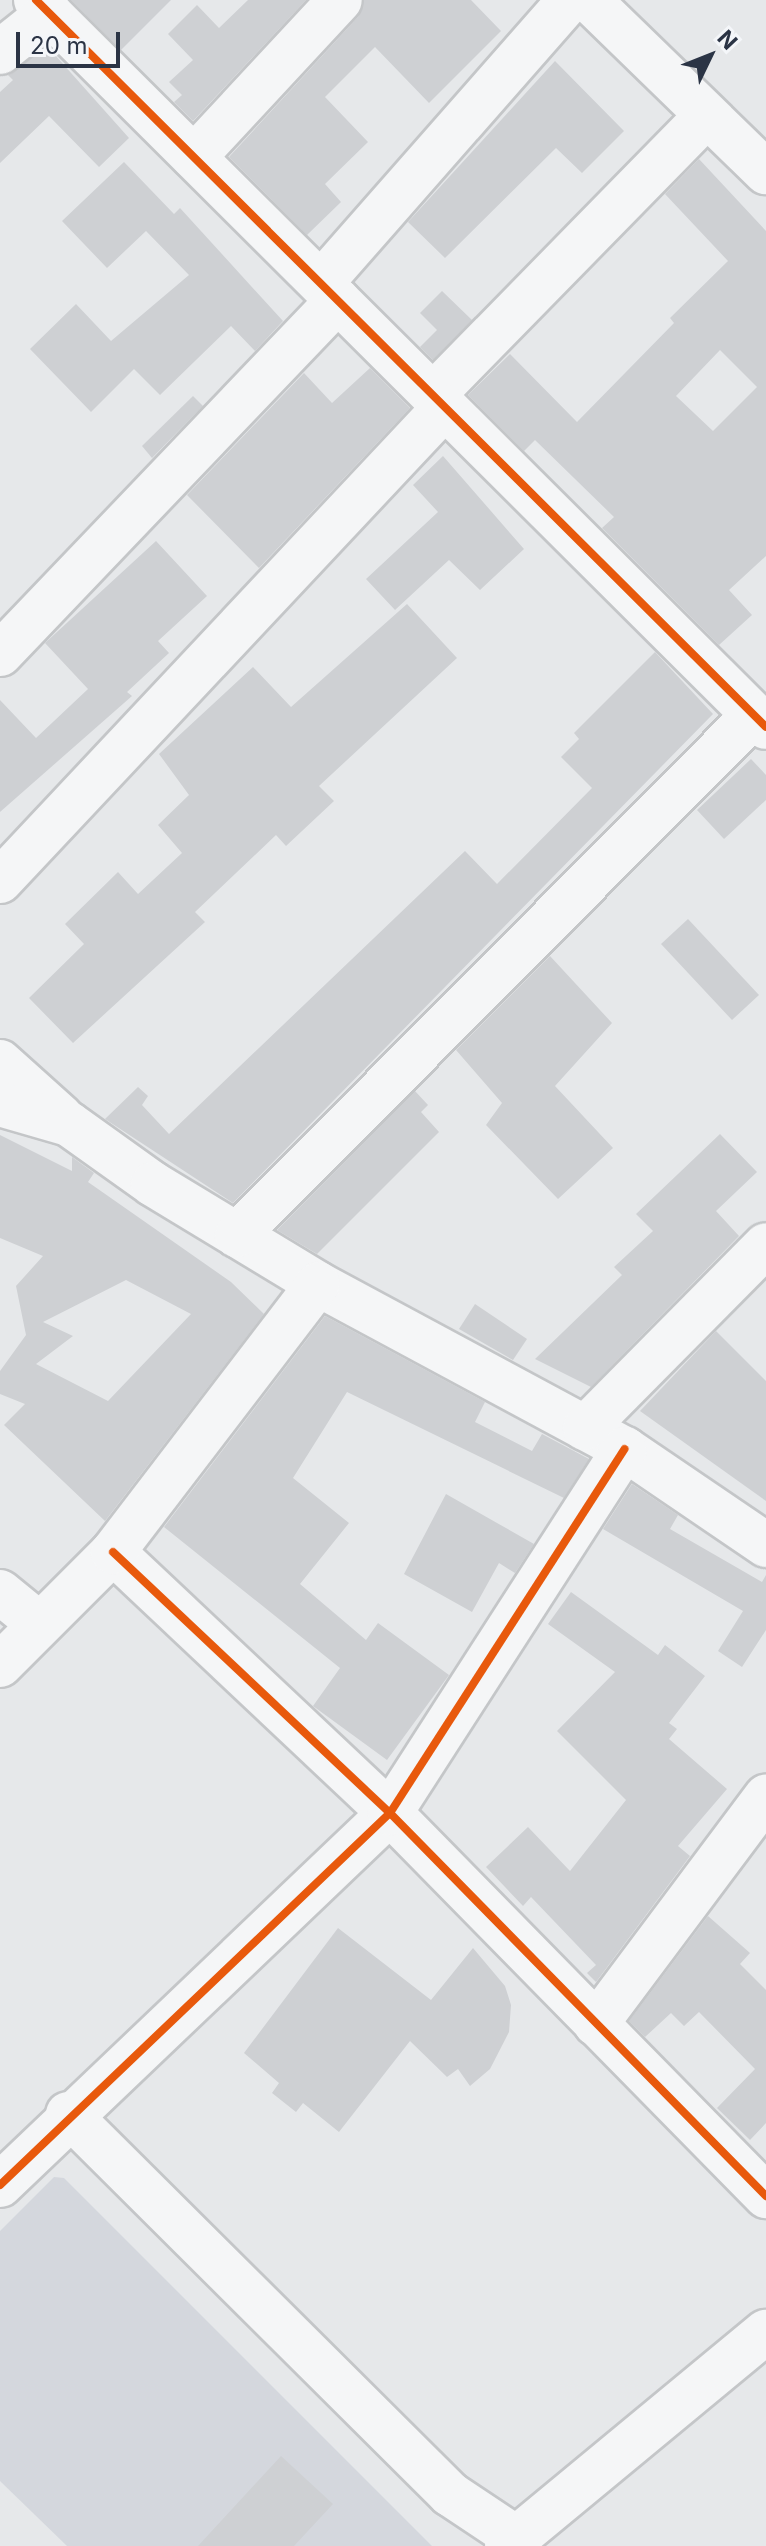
<!DOCTYPE html>
<style>
body{margin:0}
#map{position:relative;width:766px;height:2546px;overflow:hidden;background:#e6e8ea;font-family:Inter,sans-serif}
div>[style]{position:absolute}
.built>*{inset:0;background:#d4d7dd}
.building>*{inset:0;background:#ced0d3}
.roads{filter:drop-shadow(2px 0 #c4c6c8) drop-shadow(-2px 0 #c4c6c8) drop-shadow(0 2px #c4c6c8) drop-shadow(0 -2px #c4c6c8)}
.minor>*{height:44px;margin:-22px;padding:0 22px;transform-origin:22px;border-radius:22px;background:#f5f6f7}
.cycleway>*{height:8px;margin:-4px;padding:0 4px;transform-origin:4px;border-radius:4px;background:#e8590c}
span{translate:-50% -50%;white-space:nowrap;text-align:center;line-height:1.15;-webkit-text-stroke:6px #f4f6f9;paint-order:stroke}
.north{position:absolute;left:670px;top:16px;width:80px;height:80px;-webkit-text-stroke:6px #f4f6f9;paint-order:stroke;rotate:47deg;font-size:22px;font-weight:700;line-height:32px;text-align:center;color:#2b3445}
.north::after{content:'';display:block;margin:auto;width:28px;height:36px;background:#2b3445;clip-path:polygon(50% 0,100% 100%,50% 72%,0 100%)}
.scale{position:absolute;left:16px;top:32px;width:104px;height:36px;box-sizing:border-box;border:4px solid #2b3445;border-top:0;padding-left:10px;font-size:24px;line-height:28px;white-space:nowrap;color:#2b3445;-webkit-text-stroke:6px #f4f6f9;paint-order:stroke}
</style>
<div id="map">
<div class="built">
<i style="clip-path:polygon(54px 2177px,64px 2178px,432px 2546px,67px 2546px,0 2481px,0 2231px)"></i>
</div>
<div class="building">
<i style="clip-path:polygon(71px 0,171px 0,121px 50px)"></i>
<i style="clip-path:polygon(248px 0,306px 0,193px 121px,174px 102px,182px 95px,169px 82px,193px 60px,168px 34px,197px 5px,219px 28px)"></i>
<i style="clip-path:polygon(364px 0,471px 0,501px 31px,429px 103px,375px 47px,325px 97px,368px 142px,325px 184px,341px 202px,307px 235px,229px 157px,358px 17px)"></i>
<i style="clip-path:polygon(47px 46px,129px 138px,99px 167px,49px 116px,0 163px,0 92px,13px 80px,8px 75px)"></i>
<i style="clip-path:polygon(555px 61px,624px 131px,582px 173px,556px 148px,445px 258px,408px 222px)"></i>
<i style="clip-path:polygon(evenodd,699px 159px,766px 231px,766px 556px,729px 590px,752px 615px,719px 645px,602px 528px,614px 517px,535px 440px,524px 451px,468px 395px,510px 354px,577px 422px,674px 323px,670px 318px,728px 261px,665px 194px,699px 159px,720px 350px,757px 387px,713px 431px,676px 396px,720px 350px)"></i>
<i style="clip-path:polygon(124px 162px,174px 214px,180px 208px,283px 321px,255px 351px,231px 326px,160px 395px,134px 369px,91px 412px,30px 349px,76px 304px,111px 341px,189px 275px,146px 231px,107px 268px,62px 221px)"></i>
<i style="clip-path:polygon(442px 291px,472px 320px,433px 360px,420px 347px,437px 330px,420px 313px)"></i>
<i style="clip-path:polygon(370px 368px,410px 408px,259px 568px,187px 495px,304px 373px,332px 403px)"></i>
<i style="clip-path:polygon(193px 396px,203px 406px,152px 458px,142px 446px)"></i>
<i style="clip-path:polygon(443px 456px,524px 549px,480px 590px,449px 560px,395px 610px,366px 579px,438px 512px,413px 485px)"></i>
<i style="clip-path:polygon(156px 541px,207px 596px,158px 641px,169px 653px,127px 692px,132px 696px,0 812px,0 700px,36px 738px,88px 689px,45px 643px)"></i>
<i style="clip-path:polygon(407px 604px,457px 658px,319px 786px,334px 801px,286px 846px,276px 835px,195px 912px,205px 922px,73px 1043px,29px 998px,84px 944px,65px 924px,118px 872px,138px 894px,182px 853px,158px 825px,189px 795px,159px 754px,253px 667px,291px 707px)"></i>
<i style="clip-path:polygon(655px 652px,713px 714px,233px 1203px,105px 1119px,138px 1087px,148px 1096px,142px 1105px,169px 1134px,465px 851px,497px 884px,592px 788px,561px 757px,579px 739px,574px 733px)"></i>
<i style="clip-path:polygon(751px 759px,766px 775px,766px 800px,724px 839px,697px 810px)"></i>
<i style="clip-path:polygon(688px 919px,759px 995px,732px 1020px,661px 944px)"></i>
<i style="clip-path:polygon(550px 956px,612px 1023px,555px 1086px,613px 1148px,558px 1199px,486px 1125px,502px 1103px,456px 1050px)"></i>
<i style="clip-path:polygon(415px 1091px,428px 1105px,421px 1112px,439px 1132px,317px 1254px,277px 1230px)"></i>
<i style="clip-path:polygon(720px 1134px,757px 1172px,716px 1211px,739px 1236px,591px 1387px,535px 1359px,622px 1275px,614px 1267px,653px 1231px,636px 1214px)"></i>
<i style="clip-path:polygon(evenodd,0 1135px,72px 1171px,72px 1157px,94px 1173px,88px 1182px,231px 1282px,264px 1314px,105px 1521px,4px 1425px,25px 1404px,0 1394px,0 1371px,26px 1335px,16px 1286px,43px 1256px,0 1238px,0 1135px,126px 1280px,191px 1314px,108px 1401px,36px 1364px,73px 1336px,43px 1322px,126px 1280px)"></i>
<i style="clip-path:polygon(475px 1304px,527px 1339px,513px 1360px,459px 1329px)"></i>
<i style="clip-path:polygon(325px 1316px,485px 1402px,475px 1422px,532px 1451px,542px 1434px,589px 1459px,564px 1498px,347px 1392px,293px 1478px,349px 1523px,300px 1584px,366px 1640px,378px 1623px,449px 1675px,387px 1760px,313px 1706px,340px 1668px,164px 1527px)"></i>
<i style="clip-path:polygon(716px 1331px,766px 1381px,766px 1501px,640px 1411px)"></i>
<i style="clip-path:polygon(632px 1484px,678px 1515px,670px 1529px,762px 1582px,766px 1575px,766px 1630px,742px 1667px,718px 1651px,743px 1611px,603px 1529px)"></i>
<i style="clip-path:polygon(446px 1494px,534px 1544px,515px 1573px,499px 1563px,472px 1612px,404px 1574px)"></i>
<i style="clip-path:polygon(571px 1592px,658px 1655px,665px 1645px,705px 1676px,669px 1723px,677px 1729px,669px 1739px,727px 1789px,678px 1846px,690px 1856px,596px 1982px,587px 1973px,596px 1965px,531px 1897px,523px 1906px,486px 1867px,528px 1827px,570px 1871px,626px 1800px,557px 1731px,615px 1672px,548px 1624px)"></i>
<i style="clip-path:polygon(708px 1916px,750px 1953px,740px 1964px,766px 1990px,766px 2123px,750px 2140px,717px 2108px,755px 2069px,699px 2012px,684px 2026px,671px 2013px,645px 2037px,629px 2021px)"></i>
<i style="clip-path:polygon(338px 1928px,431px 2000px,473px 1948px,505px 1986px,511px 2005px,509px 2032px,490px 2069px,470px 2086px,458px 2069px,447px 2077px,410px 2041px,339px 2132px,303px 2103px,296px 2112px,272px 2093px,279px 2083px,244px 2053px)"></i>
<i style="clip-path:polygon(281px 2456px,333px 2504px,294px 2546px,198px 2546px)"></i>
</div>
<div class="roads">
<div class="minor">
<i style="left:36px;top:0;width:1030px;rotate:44.88deg"></i>
<i style="left:589px;top:0;width:247px;rotate:44.2deg"></i>
<i style="left:0;top:52px;width:63px;rotate:-38.5deg"></i>
<i style="left:194px;top:157px;width:214px;rotate:-47.1deg"></i>
<i style="left:321px;top:283px;width:377px;rotate:-48.7deg"></i>
<i style="left:433px;top:395px;width:390px;rotate:-45.6deg"></i>
<i style="left:0;top:654px;width:489px;rotate:-46.3deg"></i>
<i style="left:0;top:881px;width:650px;rotate:-46.81deg"></i>
<i style="left:0;top:1062px;width:82px;rotate:42deg"></i>
<i style="left:0;top:1104px;width:72px;rotate:16.2deg"></i>
<i style="left:69px;top:1124px;width:103px;rotate:35.5deg"></i>
<i style="left:153px;top:1184px;width:193px;rotate:31.2deg"></i>
<i style="left:318px;top:1284px;width:349px;rotate:28.3deg"></i>
<i style="left:625px;top:1449px;width:171px;rotate:34.2deg"></i>
<i style="left:237px;top:1235px;width:733px;rotate:-45.17deg"></i>
<i style="left:585px;top:1428px;width:257px;rotate:-45.3deg"></i>
<i style="left:113px;top:1552px;width:381px;rotate:43.3deg"></i>
<i style="left:390px;top:1813px;width:537px;rotate:45.53deg"></i>
<i style="left:0;top:1592px;width:49px;rotate:39.2deg"></i>
<i style="left:0;top:1665px;width:160px;rotate:-45deg"></i>
<i style="left:113px;top:1552px;width:337px;rotate:-52.6deg"></i>
<i style="left:596px;top:2024px;width:284px;rotate:-53.2deg"></i>
<i style="left:68px;top:2114px;width:539px;rotate:44.85deg"></i>
<i style="left:450px;top:2494px;width:83px;rotate:33.7deg"></i>
<i style="left:0;top:2185px;width:539px;rotate:-43.65deg"></i>
<i style="left:390px;top:1813px;width:433px;rotate:-57.2deg"></i>
<i style="left:507px;top:2546px;width:336px;rotate:-39.6deg"></i>
</div>
</div>
<div class="cycleway">
<i style="left:36px;top:0;width:1030px;rotate:44.88deg"></i>
<i style="left:113px;top:1552px;width:381px;rotate:43.3deg"></i>
<i style="left:390px;top:1813px;width:537px;rotate:45.53deg"></i>
<i style="left:0;top:2185px;width:539px;rotate:-43.65deg"></i>
<i style="left:390px;top:1813px;width:433px;rotate:-57.2deg"></i>
</div>
<div class="north">N</div>
<div class="scale">20 m</div>
</div>
